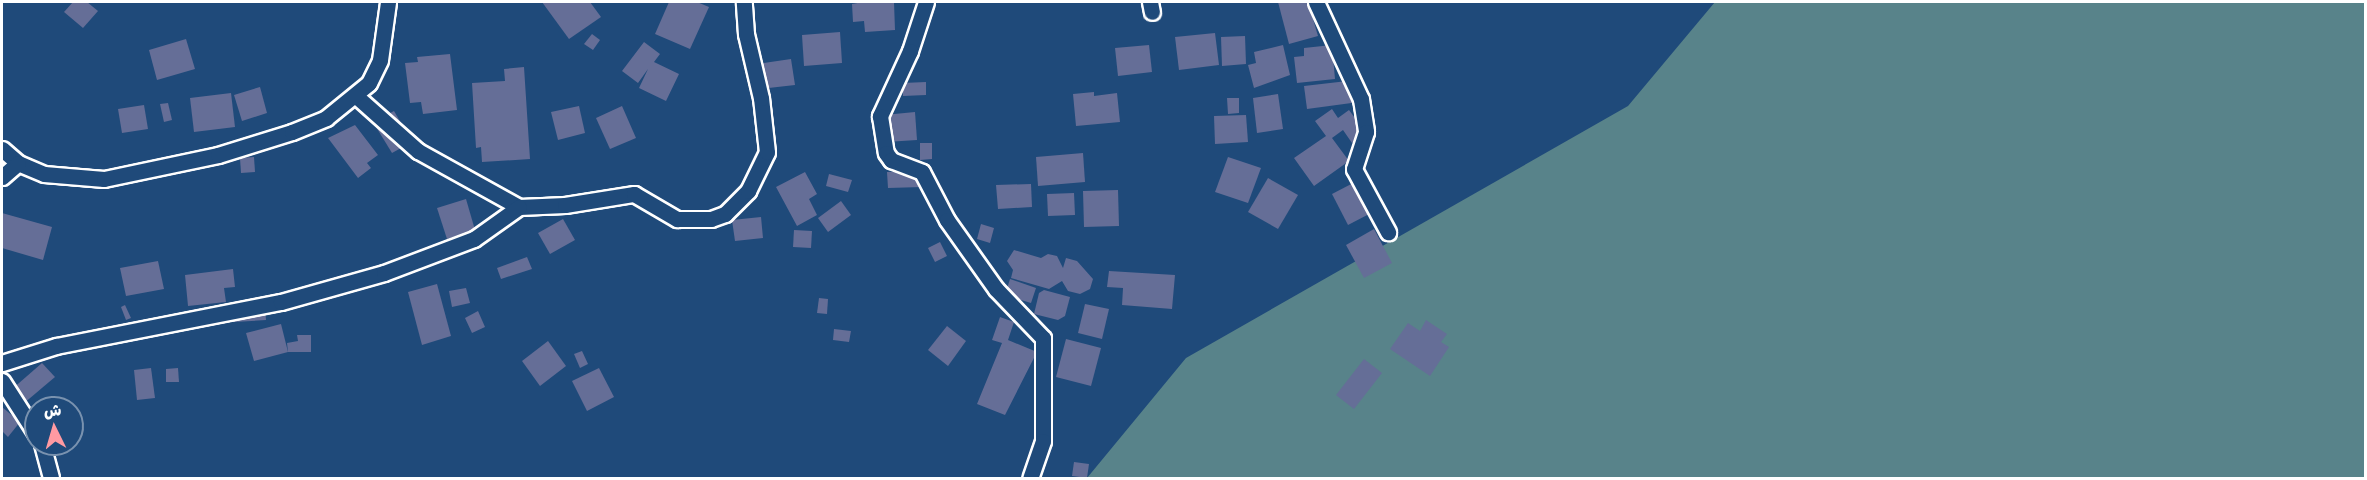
<!DOCTYPE html>
<meta charset="utf-8">
<style>
body{margin:0}
#map{position:relative;width:2367px;height:480px;overflow:hidden;background:#1f4a7a;font-family:Mali,"Playpen Sans Arabic",sans-serif}
div>[style]{position:absolute}
.green>*{inset:0;background:#58838a}
.building>*{inset:0;background:#656e97}
.roads{filter:drop-shadow(2px 0 #fff) drop-shadow(-2px 0 #fff) drop-shadow(0 2px #fff) drop-shadow(0 -2px #fff)}
.street>*{height:15px;margin:-7.5px;padding:0 7.5px;transform-origin:7.5px;border-radius:7.5px;background:#1f4a7a}
span{translate:-50% -50%;white-space:nowrap;text-align:center;line-height:1.15;-webkit-text-stroke:4.5px #1f4a7a;paint-order:stroke}
.frame{position:absolute;inset:0;border:3px solid #fff;pointer-events:none}
.north{position:absolute;left:24px;top:396px;width:60px;height:60px;box-sizing:border-box;background:#1f4a7a;border:2px solid #7992af;border-radius:50%;rotate:355deg;font-size:16px;font-weight:700;line-height:24px;text-align:center;color:#fff}
.north::after{content:'';display:block;margin:auto;width:21px;height:27px;background:#ff9aa2;clip-path:polygon(50% 0,100% 100%,50% 72%,0 100%)}
</style>
<div id="map">
<div class="green">
<i style="clip-path:polygon(1715px 2px,2365px 2px,2365px 478px,1087px 478px,1186px 358px,1628px 106px)"></i>
</div>
<div class="building">
<i style="clip-path:polygon(73px 2px,87px 2px,98px 11px,83px 28px,64px 12px)"></i>
<i style="clip-path:polygon(542px 2px,590px 2px,601px 17px,569px 39px)"></i>
<i style="clip-path:polygon(669px 2px,697px 2px,709px 7px,690px 49px,655px 34px)"></i>
<i style="clip-path:polygon(863px 2px,894px 2px,895px 30px,865px 32px,864px 21px,853px 22px,852px 4px)"></i>
<i style="clip-path:polygon(1278px 2px,1308px 2px,1318px 36px,1289px 44px)"></i>
<i style="clip-path:polygon(840px 32px,842px 63px,804px 66px,802px 35px)"></i>
<i style="clip-path:polygon(1215px 33px,1219px 65px,1179px 70px,1175px 37px)"></i>
<i style="clip-path:polygon(592px 34px,600px 40px,593px 50px,584px 44px)"></i>
<i style="clip-path:polygon(1245px 36px,1246px 64px,1222px 66px,1221px 37px)"></i>
<i style="clip-path:polygon(186px 39px,195px 69px,157px 80px,149px 50px)"></i>
<i style="clip-path:polygon(644px 42px,660px 54px,654px 62px,679px 74px,666px 101px,639px 88px,648px 69px,638px 83px,622px 71px)"></i>
<i style="clip-path:polygon(1149px 45px,1152px 72px,1118px 76px,1115px 48px)"></i>
<i style="clip-path:polygon(1283px 45px,1290px 75px,1254px 88px,1248px 65px,1256px 63px,1254px 52px)"></i>
<i style="clip-path:polygon(1332px 45px,1335px 79px,1297px 83px,1294px 57px,1304px 56px,1304px 48px)"></i>
<i style="clip-path:polygon(450px 54px,457px 110px,423px 114px,421px 102px,410px 103px,405px 63px,418px 62px,417px 57px)"></i>
<i style="clip-path:polygon(791px 59px,795px 85px,760px 89px,757px 64px)"></i>
<i style="clip-path:polygon(524px 67px,530px 159px,482px 162px,481px 147px,476px 148px,472px 83px,505px 81px,504px 69px)"></i>
<i style="clip-path:polygon(1356px 80px,1359px 102px,1307px 109px,1304px 86px)"></i>
<i style="clip-path:polygon(926px 82px,926px 95px,903px 96px,903px 83px)"></i>
<i style="clip-path:polygon(260px 87px,267px 113px,242px 121px,234px 95px)"></i>
<i style="clip-path:polygon(1094px 92px,1094px 96px,1117px 93px,1120px 122px,1076px 126px,1073px 94px)"></i>
<i style="clip-path:polygon(231px 93px,235px 127px,194px 132px,190px 98px)"></i>
<i style="clip-path:polygon(1278px 94px,1283px 129px,1257px 133px,1253px 98px)"></i>
<i style="clip-path:polygon(1227px 98px,1239px 98px,1239px 113px,1228px 114px)"></i>
<i style="clip-path:polygon(168px 103px,172px 120px,164px 122px,160px 104px)"></i>
<i style="clip-path:polygon(144px 105px,148px 129px,122px 133px,118px 109px)"></i>
<i style="clip-path:polygon(579px 106px,585px 133px,558px 140px,551px 112px)"></i>
<i style="clip-path:polygon(622px 106px,636px 138px,610px 149px,596px 118px)"></i>
<i style="clip-path:polygon(1332px 109px,1338px 118px,1349px 110px,1366px 133px,1352px 143px,1343px 130px,1332px 138px,1349px 161px,1314px 186px,1294px 158px,1326px 136px,1315px 121px)"></i>
<i style="clip-path:polygon(394px 111px,412px 142px,392px 153px,373px 122px)"></i>
<i style="clip-path:polygon(915px 112px,917px 140px,886px 142px,884px 115px)"></i>
<i style="clip-path:polygon(1246px 115px,1248px 142px,1215px 144px,1214px 116px)"></i>
<i style="clip-path:polygon(355px 125px,378px 155px,367px 163px,371px 168px,358px 178px,328px 138px)"></i>
<i style="clip-path:polygon(920px 143px,932px 143px,932px 159px,920px 160px)"></i>
<i style="clip-path:polygon(1083px 153px,1085px 182px,1038px 186px,1036px 157px)"></i>
<i style="clip-path:polygon(254px 157px,255px 172px,241px 173px,240px 158px)"></i>
<i style="clip-path:polygon(1228px 157px,1261px 168px,1248px 203px,1215px 192px)"></i>
<i style="clip-path:polygon(922px 171px,922px 187px,888px 188px,887px 172px)"></i>
<i style="clip-path:polygon(805px 172px,817px 194px,809px 199px,817px 215px,797px 226px,776px 187px)"></i>
<i style="clip-path:polygon(829px 174px,852px 180px,848px 192px,826px 186px)"></i>
<i style="clip-path:polygon(1268px 178px,1298px 195px,1278px 229px,1248px 212px)"></i>
<i style="clip-path:polygon(1357px 181px,1373px 212px,1348px 225px,1332px 194px)"></i>
<i style="clip-path:polygon(1031px 184px,1032px 207px,998px 209px,996px 185px)"></i>
<i style="clip-path:polygon(1118px 190px,1119px 226px,1084px 227px,1083px 191px)"></i>
<i style="clip-path:polygon(1074px 193px,1075px 215px,1048px 216px,1047px 194px)"></i>
<i style="clip-path:polygon(466px 199px,475px 230px,447px 239px,437px 208px)"></i>
<i style="clip-path:polygon(841px 201px,851px 215px,828px 232px,818px 218px)"></i>
<i style="clip-path:polygon(2px 213px,52px 227px,43px 260px,2px 248px)"></i>
<i style="clip-path:polygon(761px 217px,763px 238px,735px 241px,732px 220px)"></i>
<i style="clip-path:polygon(563px 219px,575px 240px,550px 254px,538px 233px)"></i>
<i style="clip-path:polygon(981px 224px,994px 228px,990px 243px,977px 239px)"></i>
<i style="clip-path:polygon(1374px 229px,1392px 263px,1364px 278px,1346px 245px)"></i>
<i style="clip-path:polygon(794px 230px,812px 231px,811px 248px,793px 247px)"></i>
<i style="clip-path:polygon(940px 242px,947px 256px,935px 262px,928px 248px)"></i>
<i style="clip-path:polygon(1014px 250px,1041px 258px,1048px 254px,1057px 256px,1063px 268px,1066px 258px,1077px 261px,1093px 279px,1090px 289px,1080px 294px,1068px 291px,1062px 281px,1049px 289px,1011px 278px,1013px 270px,1007px 261px)"></i>
<i style="clip-path:polygon(527px 257px,532px 269px,501px 279px,497px 268px)"></i>
<i style="clip-path:polygon(158px 261px,164px 289px,126px 296px,120px 268px)"></i>
<i style="clip-path:polygon(233px 269px,235px 287px,224px 288px,226px 302px,188px 306px,185px 275px)"></i>
<i style="clip-path:polygon(1109px 271px,1175px 275px,1172px 309px,1122px 305px,1123px 288px,1107px 287px)"></i>
<i style="clip-path:polygon(1010px 279px,1036px 288px,1031px 303px,1005px 295px)"></i>
<i style="clip-path:polygon(437px 284px,451px 336px,422px 345px,408px 292px)"></i>
<i style="clip-path:polygon(466px 288px,470px 303px,452px 307px,449px 291px)"></i>
<i style="clip-path:polygon(1044px 290px,1070px 297px,1065px 316px,1058px 320px,1034px 314px,1039px 293px)"></i>
<i style="clip-path:polygon(819px 298px,828px 299px,827px 314px,817px 313px)"></i>
<i style="clip-path:polygon(1085px 304px,1109px 309px,1102px 339px,1078px 333px)"></i>
<i style="clip-path:polygon(125px 305px,131px 318px,126px 320px,121px 307px)"></i>
<i style="clip-path:polygon(265px 307px,266px 320px,234px 322px,233px 310px)"></i>
<i style="clip-path:polygon(478px 311px,485px 327px,472px 333px,465px 318px)"></i>
<i style="clip-path:polygon(1000px 317px,1014px 322px,1008px 340px,1037px 352px,1005px 415px,977px 404px,1002px 343px,992px 340px)"></i>
<i style="clip-path:polygon(1426px 320px,1447px 334px,1441px 342px,1449px 347px,1430px 376px,1390px 349px,1408px 323px,1420px 331px)"></i>
<i style="clip-path:polygon(281px 324px,288px 352px,254px 361px,246px 333px)"></i>
<i style="clip-path:polygon(947px 326px,966px 341px,948px 366px,928px 350px)"></i>
<i style="clip-path:polygon(834px 329px,851px 331px,849px 342px,833px 340px)"></i>
<i style="clip-path:polygon(297px 335px,311px 335px,311px 352px,288px 352px,287px 343px,298px 341px)"></i>
<i style="clip-path:polygon(1066px 339px,1101px 348px,1091px 386px,1056px 377px)"></i>
<i style="clip-path:polygon(548px 341px,566px 366px,540px 386px,522px 361px)"></i>
<i style="clip-path:polygon(582px 351px,588px 364px,580px 368px,574px 354px)"></i>
<i style="clip-path:polygon(1364px 359px,1382px 373px,1354px 409px,1336px 395px)"></i>
<i style="clip-path:polygon(42px 363px,55px 377px,23px 404px,11px 390px)"></i>
<i style="clip-path:polygon(151px 368px,155px 398px,137px 400px,134px 370px)"></i>
<i style="clip-path:polygon(178px 368px,179px 382px,166px 382px,166px 369px)"></i>
<i style="clip-path:polygon(599px 368px,614px 397px,587px 411px,572px 381px)"></i>
<i style="clip-path:polygon(2px 407px,20px 422px,8px 437px,2px 431px)"></i>
<i style="clip-path:polygon(1074px 462px,1089px 464px,1087px 478px,1072px 476px)"></i>
</div>
<div class="roads">
<div class="street">
<i style="left:926px;top:2px;width:52px;rotate:108.1deg"></i>
<i style="left:910px;top:51px;width:72px;rotate:114.8deg"></i>
<i style="left:880px;top:116px;width:37px;rotate:81deg"></i>
<i style="left:886px;top:153px;width:9px;rotate:54deg"></i>
<i style="left:891px;top:160px;width:33px;rotate:21deg"></i>
<i style="left:922px;top:172px;width:54px;rotate:62.5deg"></i>
<i style="left:947px;top:220px;width:85px;rotate:54.6deg"></i>
<i style="left:996px;top:289px;width:68px;rotate:46.2deg"></i>
<i style="left:1043px;top:338px;width:103px;rotate:90deg"></i>
<i style="left:1043px;top:441px;width:39px;rotate:109deg"></i>
<i style="left:1150px;top:2px;width:10px;rotate:79deg"></i>
<i style="left:1316px;top:2px;width:107px;rotate:65.1deg"></i>
<i style="left:1361px;top:99px;width:33px;rotate:81deg"></i>
<i style="left:1366px;top:132px;width:39px;rotate:108deg"></i>
<i style="left:1354px;top:169px;width:72px;rotate:61.6deg"></i>
<i style="left:356px;top:96px;width:83px;rotate:41.6deg"></i>
<i style="left:418px;top:151px;width:115px;rotate:29deg"></i>
<i style="left:519px;top:207px;width:46px;rotate:-2.5deg"></i>
<i style="left:565px;top:205px;width:70px;rotate:-9.1deg"></i>
<i style="left:634px;top:194px;width:50px;rotate:30.2deg"></i>
<i style="left:677px;top:219px;width:34px"></i>
<i style="left:711px;top:219px;width:15px;rotate:-20deg"></i>
<i style="left:725px;top:214px;width:33px;rotate:-45deg"></i>
<i style="left:748px;top:191px;width:43px;rotate:-64deg"></i>
<i style="left:767px;top:152px;width:54px;rotate:-96.3deg"></i>
<i style="left:761px;top:98px;width:66px;rotate:-103.2deg"></i>
<i style="left:746px;top:34px;width:32px;rotate:-94deg"></i>
<i style="left:2px;top:149px;width:21px;rotate:41deg"></i>
<i style="left:18px;top:163px;width:28px;rotate:23deg"></i>
<i style="left:44px;top:174px;width:60px;rotate:4.8deg"></i>
<i style="left:104px;top:179px;width:116px;rotate:-11.9deg"></i>
<i style="left:218px;top:155px;width:77px;rotate:-17.3deg"></i>
<i style="left:292px;top:132px;width:37px;rotate:-22deg"></i>
<i style="left:326px;top:118px;width:55px;rotate:-39.1deg"></i>
<i style="left:369px;top:83px;width:25px;rotate:-64deg"></i>
<i style="left:380px;top:60px;width:59px;rotate:-82.1deg"></i>
<i style="left:2px;top:177px;width:21px;rotate:-41deg"></i>
<i style="left:2px;top:363px;width:57px;rotate:-17.5deg"></i>
<i style="left:56px;top:346px;width:229px;rotate:-11.1deg"></i>
<i style="left:281px;top:302px;width:107px;rotate:-15.7deg"></i>
<i style="left:384px;top:273px;width:96px;rotate:-20.7deg"></i>
<i style="left:474px;top:239px;width:55px;rotate:-35.4deg"></i>
<i style="left:2px;top:381px;width:63px;rotate:57.3deg"></i>
<i style="left:42px;top:444px;width:35px;rotate:75deg"></i>
</div>
</div>
<div class="frame"></div>
<div class="north">ش</div>
</div>
